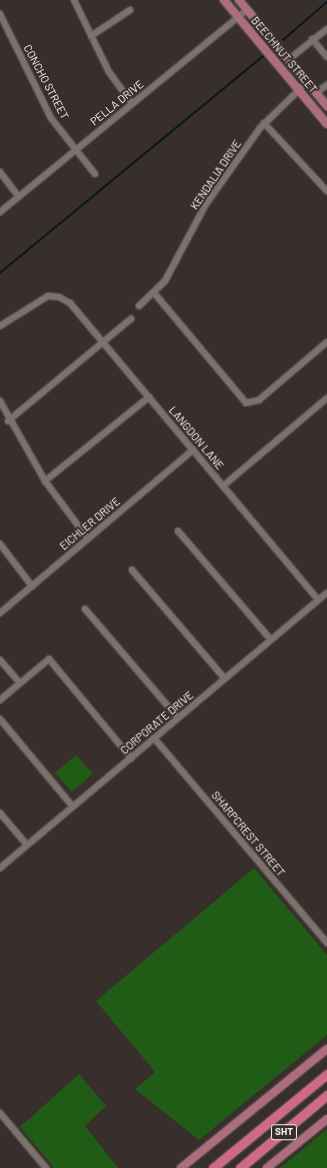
<!DOCTYPE html>
<style>
body{margin:0}
#map{position:relative;width:327px;height:1168px;overflow:hidden;background:#382e2b;font-family:Barlow,sans-serif}
div>[style]{position:absolute}
.green>*{inset:0;background:#205c15}
.stream>*{height:1.5px;margin:-0.75px;padding:0 0.75px;transform-origin:0.75px;border-radius:0.75px;background:#07181e}
.roads{filter:drop-shadow(1px 0 #534c48) drop-shadow(-1px 0 #534c48) drop-shadow(0 1px #534c48) drop-shadow(0 -1px #534c48)}
.minor>*{height:6px;margin:-3px;padding:0 3px;transform-origin:3px;border-radius:3px;background:#7d716d}
.major>*{height:8px;margin:-4px;padding:0 4px;transform-origin:4px;border-radius:4px;background:#ae6d7c}
.highway>*{height:9px;margin:-4.5px;padding:0 4.5px;transform-origin:4.5px;border-radius:4.5px;background:#cf6a86}
span{translate:-50% -50%;white-space:nowrap;text-align:center;line-height:1.15;-webkit-text-stroke:4px #382e2b;paint-order:stroke}
.shield-label span{padding:1px 3px;background:#382e2b;border:1px solid;border-radius:3px;-webkit-text-stroke-width:0}
.shield-label{font-size:10px;color:#f9f2f0;font-weight:700}
.street-label{font-size:11px;color:#f9f2f0}
</style>
<div id="map">
<div class="green">
<i style="clip-path:polygon(76px 755px,93px 774px,72px 792px,55px 773px)"></i>
<i style="clip-path:polygon(254px 868px,327px 955px,327px 1035px,199px 1140px,135px 1089px,155px 1072px,96px 1001px)"></i>
<i style="clip-path:polygon(79px 1074px,106px 1106px,85px 1126px,118px 1168px,54px 1168px,20px 1127px)"></i>
<i style="clip-path:polygon(327px 1129px,327px 1168px,280px 1168px)"></i>
</div>
<div class="stream">
<i style="left:283px;top:40px;width:58px;rotate:-40.8deg"></i>
<i style="left:0;top:273px;width:341px;rotate:-39.5deg"></i>
</div>
<div class="roads">
<div class="minor">
<i style="left:74px;top:0;width:80px;rotate:64.1deg"></i>
<i style="left:109px;top:72px;width:39px;rotate:54deg"></i>
<i style="left:0;top:14px;width:116px;rotate:63.9deg"></i>
<i style="left:51px;top:118px;width:71px;rotate:51.8deg"></i>
<i style="left:91px;top:36px;width:47px;rotate:-33.7deg"></i>
<i style="left:312px;top:39px;width:23px;rotate:50deg"></i>
<i style="left:288px;top:60px;width:50px;rotate:-38.5deg"></i>
<i style="left:316px;top:93px;width:14px;rotate:-36deg"></i>
<i style="left:264px;top:123px;width:93px;rotate:47.2deg"></i>
<i style="left:0;top:172px;width:31px;rotate:53deg"></i>
<i style="left:0;top:212px;width:319px;rotate:-39.3deg"></i>
<i style="left:155px;top:294px;width:142px;rotate:50.1deg"></i>
<i style="left:246px;top:403px;width:13px;rotate:-13deg"></i>
<i style="left:259px;top:400px;width:89px;rotate:-40.5deg"></i>
<i style="left:139px;top:306px;width:36px;rotate:-44deg"></i>
<i style="left:165px;top:281px;width:87px;rotate:-62deg"></i>
<i style="left:206px;top:204px;width:93px;rotate:-54.6deg"></i>
<i style="left:260px;top:128px;width:66px;rotate:-44.4deg"></i>
<i style="left:0;top:326px;width:57px;rotate:-32deg"></i>
<i style="left:48px;top:296px;width:11px;rotate:5deg"></i>
<i style="left:59px;top:297px;width:13px;rotate:29deg"></i>
<i style="left:70px;top:303px;width:387px;rotate:50.1deg"></i>
<i style="left:0;top:401px;width:92px;rotate:60.6deg"></i>
<i style="left:45px;top:481px;width:72px;rotate:53.4deg"></i>
<i style="left:8px;top:421px;width:160px;rotate:-39.7deg"></i>
<i style="left:45px;top:481px;width:134px;rotate:-38.9deg"></i>
<i style="left:223px;top:486px;width:136px;rotate:-40.2deg"></i>
<i style="left:178px;top:531px;width:143px;rotate:49.5deg"></i>
<i style="left:0;top:544px;width:53px;rotate:52.7deg"></i>
<i style="left:132px;top:570px;width:143px;rotate:49.5deg"></i>
<i style="left:85px;top:609px;width:143px;rotate:49.5deg"></i>
<i style="left:0;top:613px;width:253px;rotate:-40.2deg"></i>
<i style="left:0;top:660px;width:30px;rotate:49deg"></i>
<i style="left:0;top:700px;width:64px;rotate:-39.9deg"></i>
<i style="left:49px;top:659px;width:129px;rotate:50.4deg"></i>
<i style="left:0;top:719px;width:114px;rotate:50.3deg"></i>
<i style="left:154px;top:738px;width:268px;rotate:49.8deg"></i>
<i style="left:0;top:813px;width:42px;rotate:49.8deg"></i>
<i style="left:0;top:868px;width:427px;rotate:-40.1deg"></i>
<i style="left:0;top:1113px;width:72px;rotate:50.1deg"></i>
</div>
<div class="major">
<i style="left:224px;top:0;width:161px;rotate:50.3deg"></i>
<i style="left:239px;top:0;width:138px;rotate:50.3deg"></i>
<i style="left:181px;top:1168px;width:188px;rotate:-39.2deg"></i>
<i style="left:267px;top:1168px;width:77px;rotate:-39.2deg"></i>
</div>
<div class="highway">
<i style="left:213px;top:1168px;width:148px;rotate:-39.5deg"></i>
<i style="left:240px;top:1168px;width:114px;rotate:-40deg"></i>
</div>
</div>
<div class="shield-label">
<span style="left:284px;top:1132px">SHT</span>
</div>
<div class="street-label">
<span style="left:284px;top:55px;rotate:50deg">BEECHNUT STREET</span>
<span style="left:46px;top:82px;rotate:62deg">CONCHO STREET</span>
<span style="left:117px;top:103px;rotate:-39deg">PELLA DRIVE</span>
<span style="left:216px;top:175px;rotate:-56deg">KENDALIA DRIVE</span>
<span style="left:196px;top:438px;rotate:50deg">LANGDON LANE</span>
<span style="left:90px;top:524px;rotate:-40deg">EICHLER DRIVE</span>
<span style="left:157px;top:723px;rotate:-40deg">CORPORATE DRIVE</span>
<span style="left:248px;top:834px;rotate:50deg">SHARPCREST STREET</span>
</div>
</div>
